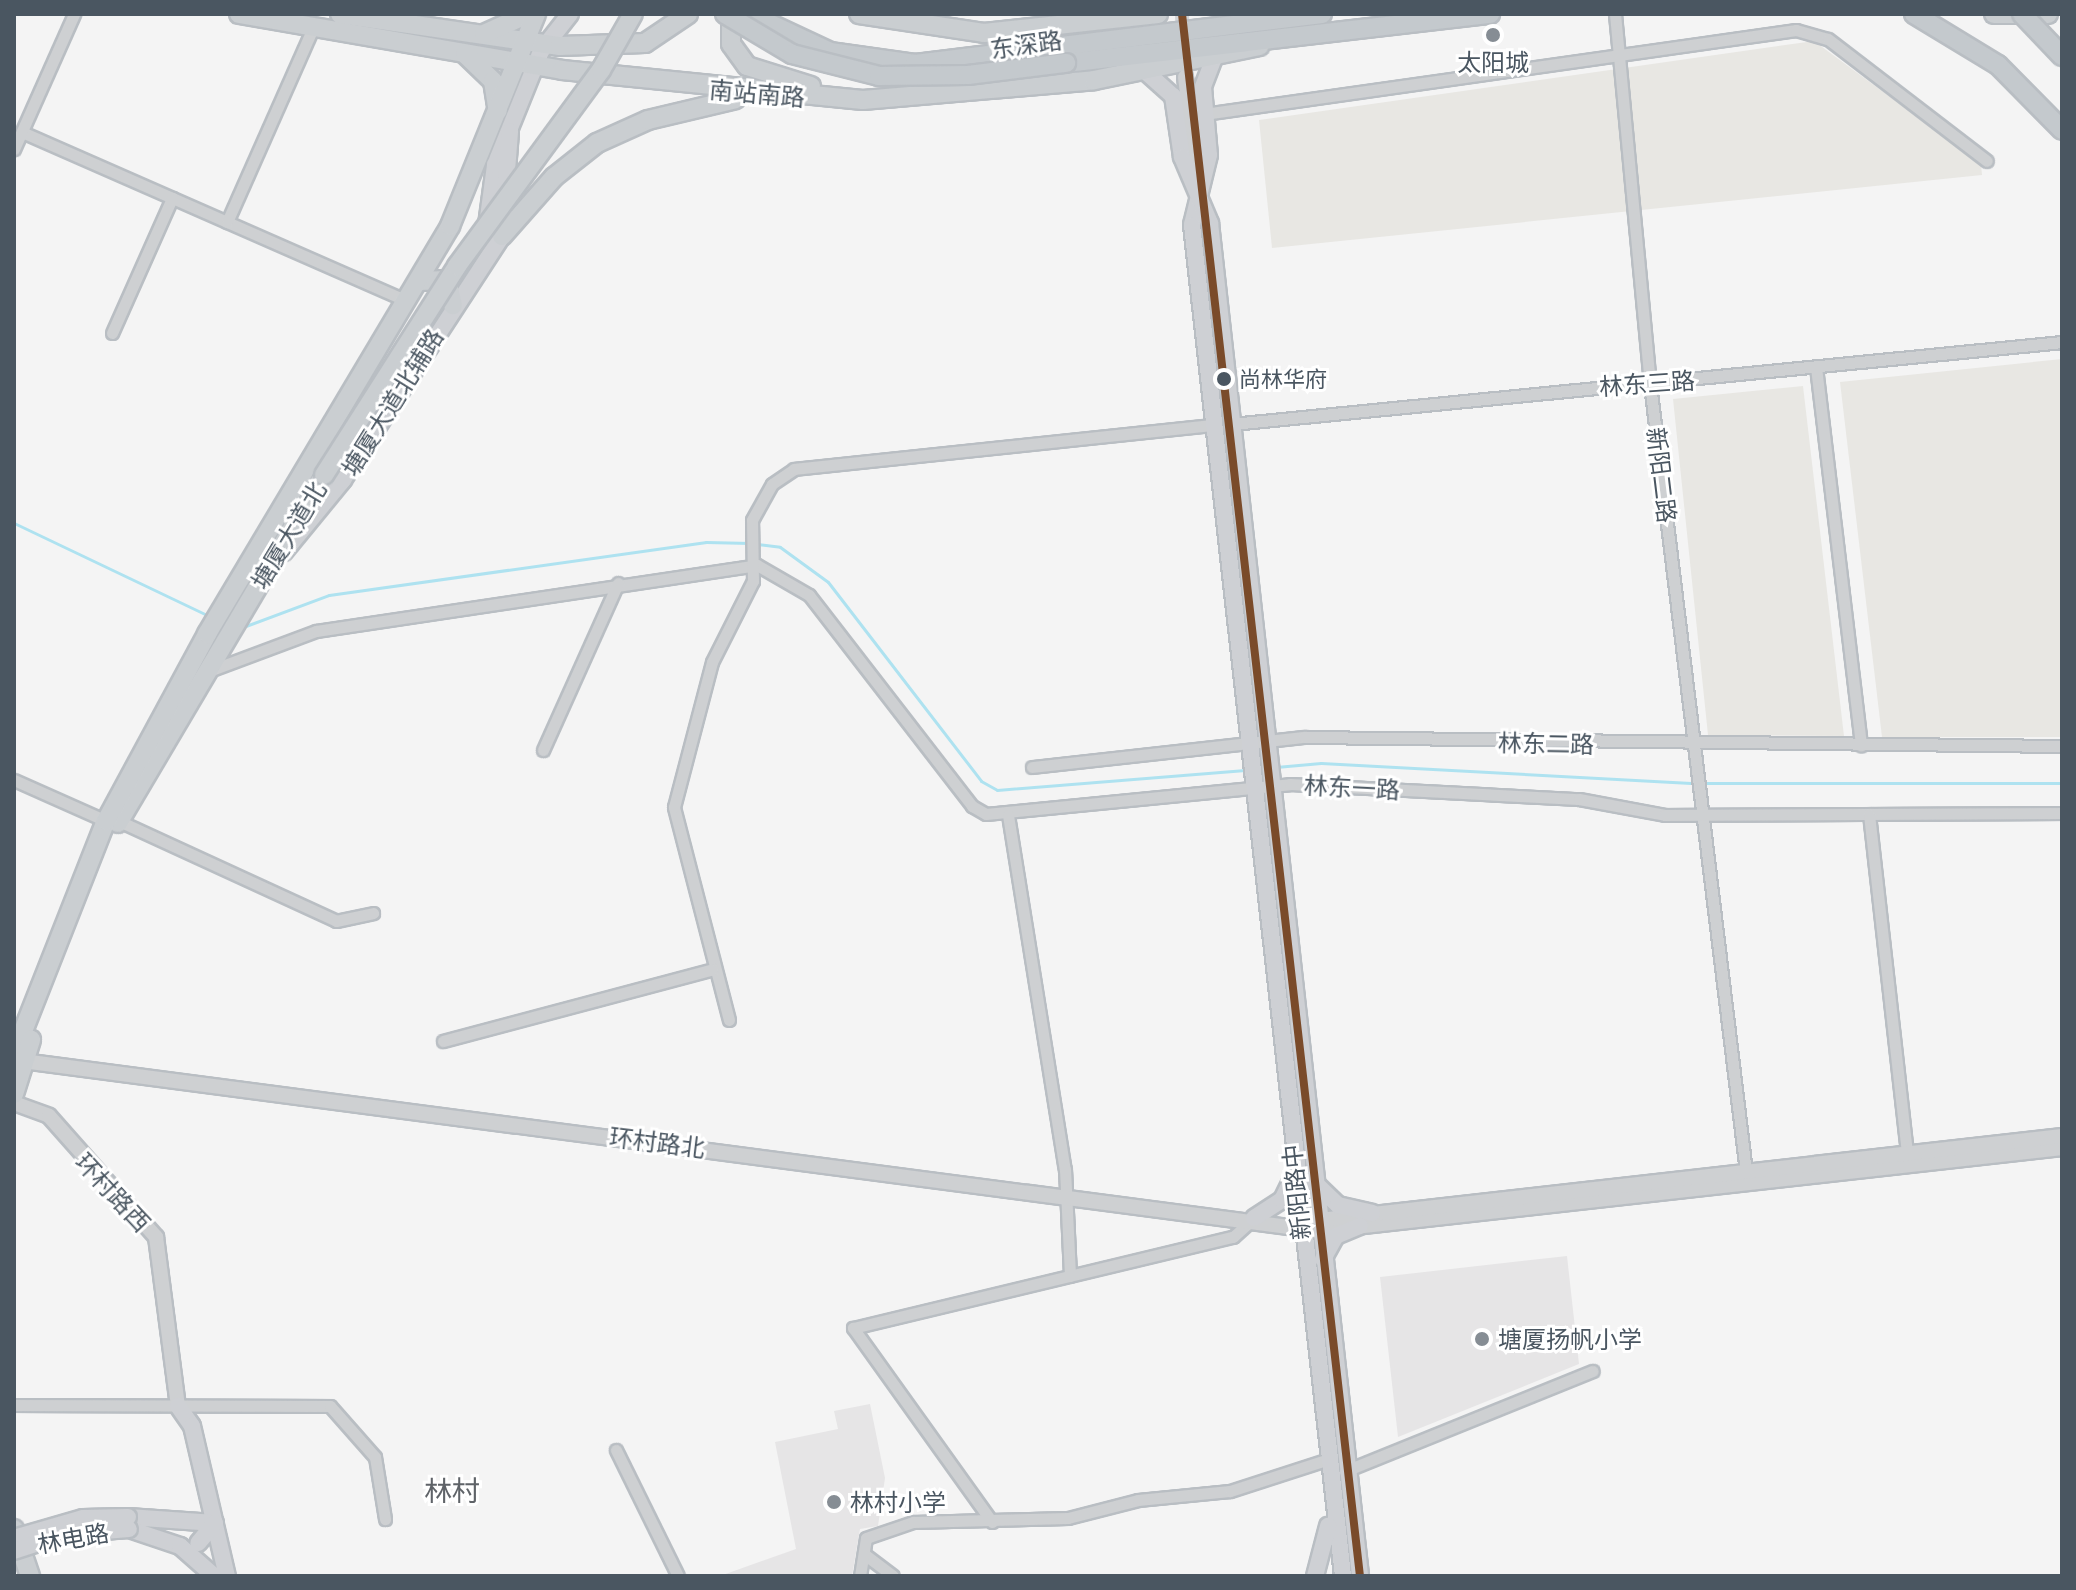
<!DOCTYPE html>
<meta charset="utf-8">
<style>
body{margin:0}
#map{position:relative;width:2076px;height:1590px;overflow:hidden;background:#f4f4f4;font-family:Lato,"Noto Sans SC",sans-serif}
div>[style]{position:absolute}
.commercial>*{inset:0;background:#e8e7e3}
.education>*{inset:0;background:#e6e5e6}
.stream>*{height:3px;margin:-1.5px;padding:0 1.5px;transform-origin:1.5px;border-radius:1.5px;background:#aee2f0}
.tertiary-tunnel>*{height:14px;margin-top:-7px;transform-origin:0;background:repeating-linear-gradient(90deg,#d2d4d7 0 14px,transparent 0 21px)}
.roads{filter:drop-shadow(2px 0 #b9bec3) drop-shadow(-2px 0 #b9bec3) drop-shadow(0 2px #b9bec3) drop-shadow(0 -2px #b9bec3)}
.minor>*{height:11px;margin:-5.5px;padding:0 5.5px;transform-origin:5.5px;border-radius:5.5px;background:#ced0d2}
.tertiary>*{height:14px;margin:-7px;padding:0 7px;transform-origin:7px;border-radius:7px;background:#ced0d2}
.secondary>*{height:16px;margin:-8px;padding:0 8px;transform-origin:8px;border-radius:8px;background:#ced0d4}
.primary>*{height:18px;margin:-9px;padding:0 9px;transform-origin:9px;border-radius:9px;background:#caced1}
.trunk>*{height:18px;margin:-9px;padding:0 9px;transform-origin:9px;border-radius:9px;background:#c4c9cd}
.bridges{filter:drop-shadow(2px 0 #b9bec3) drop-shadow(-2px 0 #b9bec3) drop-shadow(0 2px #b9bec3) drop-shadow(0 -2px #b9bec3)}
.secondary-bridge>*{height:16px;margin:-8px;padding:0 8px;transform-origin:8px;border-radius:8px;background:#ced0d4}
.primary-bridge>*{height:18px;margin:-9px;padding:0 9px;transform-origin:9px;border-radius:9px;background:#caced1}
.trunk-bridge>*{height:18px;margin:-9px;padding:0 9px;transform-origin:9px;border-radius:9px;background:#c4c9cd}
.bus-1>*{height:8px;margin:-4px;padding:0 4px;transform-origin:4px;border-radius:4px;background:#7a4b2a}
.dots>*{width:22px;height:22px;translate:-50% -50%;box-sizing:border-box;border:4px solid #fff;border-radius:50%}
span{translate:-50% -50%;white-space:nowrap;text-align:center;line-height:1.15;-webkit-text-stroke:6px #fff;paint-order:stroke}
.bus-label{font-size:22px;color:#4a5661}
.left{translate:0 -50%;text-align:left}
.street-label{font-size:24px;color:#4a5661}
.poi-label{font-size:24px;color:#4a5661}
.quarter-label{font-size:28px;color:#5f6368}
.frame{position:absolute;inset:0;border:16px solid #4a5661;pointer-events:none}
</style>
<div id="map">
<div class="commercial">
<i style="clip-path:polygon(1814px 41px,1981px 164px,1982px 175px,1272px 248px,1259px 120px)"></i>
<i style="clip-path:polygon(2062px 359px,2062px 737px,1882px 737px,1840px 382px)"></i>
<i style="clip-path:polygon(1803px 386px,1844px 736px,1708px 735px,1673px 399px)"></i>
</div>
<div class="education">
<i style="clip-path:polygon(1567px 1256px,1579px 1364px,1398px 1437px,1380px 1277px)"></i>
<i style="clip-path:polygon(870px 1404px,885px 1478px,878px 1526px,860px 1529px,852px 1576px,720px 1576px,796px 1549px,775px 1442px,838px 1429px,834px 1411px)"></i>
</div>
<div class="stream">
<i style="left:14px;top:523px;width:216px;rotate:25.5deg"></i>
<i style="left:757px;top:544px;width:23px;rotate:7deg"></i>
<i style="left:780px;top:547px;width:59px;rotate:36.1deg"></i>
<i style="left:828px;top:582px;width:251px;rotate:52.4deg"></i>
<i style="left:981px;top:781px;width:18px;rotate:29deg"></i>
<i style="left:997px;top:790px;width:252px;rotate:-4.6deg"></i>
<i style="left:243px;top:627px;width:92px;rotate:-20.4deg"></i>
<i style="left:329px;top:595px;width:381px;rotate:-8deg"></i>
<i style="left:706px;top:542px;width:44px;rotate:1.3deg"></i>
<i style="left:1276px;top:767px;width:45px;rotate:-5.1deg"></i>
<i style="left:1321px;top:763px;width:375px;rotate:3.1deg"></i>
<i style="left:1703px;top:783px;width:359px"></i>
</div>
<div class="tertiary-tunnel">
<i style="left:1182px;top:14px;width:27px;rotate:88deg"></i>
</div>
<div class="roads">
<div class="minor">
<i style="left:1615px;top:14px;width:372px;rotate:84.6deg"></i>
<i style="left:1650px;top:384px;width:794px;rotate:83.05deg"></i>
<i style="left:1204px;top:114px;width:598px;rotate:-8.08deg"></i>
<i style="left:1796px;top:30px;width:33px;rotate:16deg"></i>
<i style="left:1828px;top:39px;width:200px;rotate:37.5deg"></i>
<i style="left:22px;top:132px;width:420px;rotate:23.7deg"></i>
<i style="left:14px;top:149px;width:148px;rotate:-66deg"></i>
<i style="left:227px;top:222px;width:214px;rotate:-66.1deg"></i>
<i style="left:112px;top:333px;width:148px;rotate:-66deg"></i>
<i style="left:1816px;top:367px;width:381px;rotate:83.2deg"></i>
<i style="left:1232px;top:424px;width:834px;rotate:-5.64deg"></i>
<i style="left:209px;top:671px;width:114px;rotate:-20.5deg"></i>
<i style="left:316px;top:631px;width:446px;rotate:-8.5deg"></i>
<i style="left:757px;top:565px;width:60px;rotate:30deg"></i>
<i style="left:809px;top:595px;width:267px;rotate:52.3deg"></i>
<i style="left:972px;top:806px;width:16px;rotate:30deg"></i>
<i style="left:986px;top:814px;width:305px;rotate:-5.6deg"></i>
<i style="left:1290px;top:784px;width:289px;rotate:3deg"></i>
<i style="left:1579px;top:799px;width:87px;rotate:10.5deg"></i>
<i style="left:1665px;top:815px;width:397px;rotate:-0.3deg"></i>
<i style="left:543px;top:750px;width:183px;rotate:-65.8deg"></i>
<i style="left:1032px;top:767px;width:274px;rotate:-6.3deg"></i>
<i style="left:1304px;top:737px;width:758px;rotate:0.68deg"></i>
<i style="left:14px;top:780px;width:101px;rotate:24deg"></i>
<i style="left:1869px;top:814px;width:342px;rotate:83.6deg"></i>
<i style="left:1008px;top:815px;width:359px;rotate:80.9deg"></i>
<i style="left:1065px;top:1169px;width:107px;rotate:87.3deg"></i>
<i style="left:119px;top:821px;width:239px;rotate:24.7deg"></i>
<i style="left:336px;top:921px;width:38px;rotate:-12deg"></i>
<i style="left:729px;top:1020px;width:220px;rotate:-104.5deg"></i>
<i style="left:674px;top:807px;width:150px;rotate:-75.3deg"></i>
<i style="left:712px;top:662px;width:91px;rotate:-63.2deg"></i>
<i style="left:753px;top:581px;width:61px;rotate:-90.9deg"></i>
<i style="left:752px;top:520px;width:41px;rotate:-60.9deg"></i>
<i style="left:772px;top:484px;width:27px;rotate:-34deg"></i>
<i style="left:794px;top:469px;width:422px;rotate:-6deg"></i>
<i style="left:443px;top:1041px;width:279px;rotate:-14.9deg"></i>
<i style="left:14px;top:1405px;width:316px;rotate:0.2deg"></i>
<i style="left:330px;top:1406px;width:68px;rotate:48.6deg"></i>
<i style="left:375px;top:1457px;width:63px;rotate:80.8deg"></i>
<i style="left:616px;top:1450px;width:140px;rotate:63.8deg"></i>
<i style="left:1345px;top:1471px;width:267px;rotate:-22deg"></i>
<i style="left:992px;top:1522px;width:239px;rotate:-125.6deg"></i>
<i style="left:853px;top:1328px;width:391px;rotate:-13.5deg"></i>
<i style="left:1233px;top:1237px;width:25px;rotate:-42deg"></i>
<i style="left:864px;top:1554px;width:36px;rotate:37deg"></i>
<i style="left:860px;top:1576px;width:38px;rotate:-81deg"></i>
<i style="left:866px;top:1538px;width:50px;rotate:-18.8deg"></i>
<i style="left:913px;top:1522px;width:155px;rotate:-1.5deg"></i>
<i style="left:1068px;top:1518px;width:72px;rotate:-14.4deg"></i>
<i style="left:1138px;top:1500px;width:92px;rotate:-5.6deg"></i>
<i style="left:1230px;top:1491px;width:101px;rotate:-17.9deg"></i>
</div>
<div class="tertiary">
<i style="left:1185px;top:77px;width:111px;rotate:83.3deg"></i>
<i style="left:15px;top:1060px;width:1315px;rotate:7.47deg"></i>
<i style="left:1319px;top:1231px;width:748px;rotate:-6.37deg"></i>
<i style="left:14px;top:1103px;width:37px;rotate:20deg"></i>
<i style="left:49px;top:1116px;width:162px;rotate:48.5deg"></i>
<i style="left:156px;top:1237px;width:170px;rotate:82.6deg"></i>
<i style="left:1311px;top:1221px;width:756px;rotate:-6.46deg"></i>
</div>
<div class="secondary">
<i style="left:1214px;top:58px;width:31px;rotate:111deg"></i>
<i style="left:1203px;top:87px;width:68px;rotate:85deg"></i>
<i style="left:1209px;top:155px;width:72px;rotate:103.7deg"></i>
<i style="left:1192px;top:225px;width:1359px;rotate:83.62deg"></i>
<i style="left:1145px;top:71px;width:38px;rotate:42deg"></i>
<i style="left:1173px;top:96px;width:62px;rotate:81.6deg"></i>
<i style="left:1182px;top:157px;width:72px;rotate:67deg"></i>
<i style="left:1210px;top:223px;width:1361px;rotate:83.67deg"></i>
<i style="left:486px;top:232px;width:68px;rotate:-82.3deg"></i>
<i style="left:495px;top:165px;width:123px;rotate:-68deg"></i>
<i style="left:541px;top:51px;width:47px;rotate:-51.9deg"></i>
<i style="left:284px;top:552px;width:93px;rotate:-50.7deg"></i>
<i style="left:343px;top:480px;width:291px;rotate:-56.9deg"></i>
<i style="left:502px;top:236px;width:105px;rotate:-85.6deg"></i>
<i style="left:1313px;top:1181px;width:35px;rotate:44deg"></i>
<i style="left:1338px;top:1205px;width:35px;rotate:13deg"></i>
<i style="left:1254px;top:1218px;width:33px;rotate:-33deg"></i>
<i style="left:1282px;top:1200px;width:25px;rotate:-64deg"></i>
<i style="left:1323px;top:1259px;width:26px;rotate:-61deg"></i>
<i style="left:1336px;top:1236px;width:26px;rotate:-23deg"></i>
<i style="left:178px;top:1406px;width:24px;rotate:55deg"></i>
<i style="left:192px;top:1426px;width:154px;rotate:76.9deg"></i>
<i style="left:128px;top:1517px;width:87px;rotate:3.9deg"></i>
<i style="left:215px;top:1523px;width:26px;rotate:130deg"></i>
<i style="left:129px;top:1529px;width:54px;rotate:18.4deg"></i>
<i style="left:180px;top:1546px;width:45px;rotate:41.4deg"></i>
<i style="left:1315px;top:1576px;width:52px;rotate:-75.4deg"></i>
</div>
<div class="primary">
<i style="left:239px;top:14px;width:328px;rotate:9.8deg"></i>
<i style="left:562px;top:70px;width:302px;rotate:5.7deg"></i>
<i style="left:863px;top:100px;width:232px;rotate:-4.9deg"></i>
<i style="left:1094px;top:80px;width:169px;rotate:-11.6deg"></i>
<i style="left:340px;top:14px;width:222px;rotate:8.3deg"></i>
<i style="left:560px;top:46px;width:85px;rotate:-2deg"></i>
<i style="left:645px;top:43px;width:52px;rotate:-34deg"></i>
<i style="left:731px;top:14px;width:30px;rotate:90deg"></i>
<i style="left:731px;top:44px;width:27px;rotate:54deg"></i>
<i style="left:747px;top:66px;width:67px;rotate:17.4deg"></i>
<i style="left:859px;top:14px;width:126px;rotate:8.6deg"></i>
<i style="left:984px;top:33px;width:175px;rotate:-6.2deg"></i>
<i style="left:1994px;top:14px;width:54px"></i>
<i style="left:484px;top:34px;width:48px;rotate:-24.4deg"></i>
<i style="left:465px;top:54px;width:39px;rotate:44deg"></i>
<i style="left:493px;top:81px;width:30px;rotate:81deg"></i>
<i style="left:502px;top:236px;width:79px;rotate:-48.6deg"></i>
<i style="left:554px;top:177px;width:55px;rotate:-38.3deg"></i>
<i style="left:597px;top:143px;width:56px;rotate:-24.3deg"></i>
<i style="left:648px;top:120px;width:90px;rotate:-13.4deg"></i>
<i style="left:419px;top:281px;width:28px;rotate:-2deg"></i>
<i style="left:447px;top:280px;width:26px;rotate:77deg"></i>
<i style="left:118px;top:823px;width:404px;rotate:-59.4deg"></i>
<i style="left:14px;top:1054px;width:251px;rotate:-68.5deg"></i>
<i style="left:106px;top:821px;width:213px;rotate:-61.6deg"></i>
<i style="left:207px;top:634px;width:475px;rotate:-59.2deg"></i>
<i style="left:450px;top:226px;width:229px;rotate:-67.9deg"></i>
<i style="left:14px;top:1094px;width:57px;rotate:-72.5deg"></i>
<i style="left:14px;top:1529px;width:50px;rotate:71.2deg"></i>
</div>
<div class="trunk">
<i style="left:749px;top:14px;width:89px;rotate:25.1deg"></i>
<i style="left:830px;top:52px;width:86px;rotate:8deg"></i>
<i style="left:915px;top:64px;width:410px;rotate:-7deg"></i>
<i style="left:1914px;top:14px;width:98px;rotate:31.3deg"></i>
<i style="left:1998px;top:65px;width:91px;rotate:45.4deg"></i>
<i style="left:1066px;top:63px;width:427px;rotate:-6.6deg"></i>
</div>
</div>
<div class="bridges">
<div class="secondary-bridge">
<i style="left:14px;top:1538px;width:72px;rotate:-16.2deg"></i>
<i style="left:83px;top:1518px;width:45px;rotate:-1.3deg"></i>
<i style="left:14px;top:1551px;width:55px;rotate:-18.1deg"></i>
<i style="left:66px;top:1534px;width:63px;rotate:-4.5deg"></i>
</div>
<div class="primary-bridge">
<i style="left:324px;top:475px;width:248px;rotate:-57.5deg"></i>
<i style="left:457px;top:266px;width:243px;rotate:-53.7deg"></i>
<i style="left:601px;top:70px;width:64px;rotate:-60.3deg"></i>
</div>
<div class="trunk-bridge">
<i style="left:725px;top:14px;width:78px;rotate:30.8deg"></i>
<i style="left:792px;top:54px;width:90px;rotate:14.2deg"></i>
<i style="left:879px;top:76px;width:89px;rotate:-0.6deg"></i>
<i style="left:968px;top:75px;width:99px;rotate:-7deg"></i>
<i style="left:2022px;top:14px;width:58px;rotate:46.4deg"></i>
</div>
</div>
<div class="bus-1">
<i style="left:1182px;top:14px;width:1572px;rotate:83.5deg"></i>
</div>
<div class="dots">
<i style="left:1493px;top:35px;background:#868d94"></i>
<i style="left:1224px;top:379px;background:#4a5661"></i>
<i style="left:1482px;top:1339px;background:#868d94"></i>
<i style="left:834px;top:1502px;background:#868d94"></i>
</div>
<div class="bus-label">
<span class="left" style="left:1239px;top:379px">尚林华府</span>
</div>
<div class="street-label">
<span style="left:1026px;top:44px;rotate:-8deg">东深路</span>
<span style="left:757px;top:93px;rotate:5deg">南站南路</span>
<span style="left:1647px;top:383px;rotate:-4deg">林东三路</span>
<span style="left:392px;top:402px;rotate:-58deg">塘厦大道北辅路</span>
<span style="left:1662px;top:475px;rotate:83deg">新阳二路</span>
<span style="left:288px;top:535px;rotate:-59deg">塘厦大道北</span>
<span style="left:1546px;top:743px;rotate:1deg">林东二路</span>
<span style="left:1352px;top:787px;rotate:3deg">林东一路</span>
<span style="left:657px;top:1142px;rotate:7deg">环村路北</span>
<span style="left:113px;top:1192px;rotate:47deg">环村路西</span>
<span style="left:1296px;top:1192px;rotate:-96deg">新阳路中</span>
<span style="left:73px;top:1538px;rotate:-10deg">林电路</span>
</div>
<div class="poi-label">
<span style="left:1493px;top:62px">太阳城</span>
<span class="left" style="left:1498px;top:1339px">塘厦扬帆小学</span>
<span class="left" style="left:850px;top:1502px">林村小学</span>
</div>
<div class="quarter-label">
<span style="left:452px;top:1490px">林村</span>
</div>
<div class="frame"></div>
</div>
